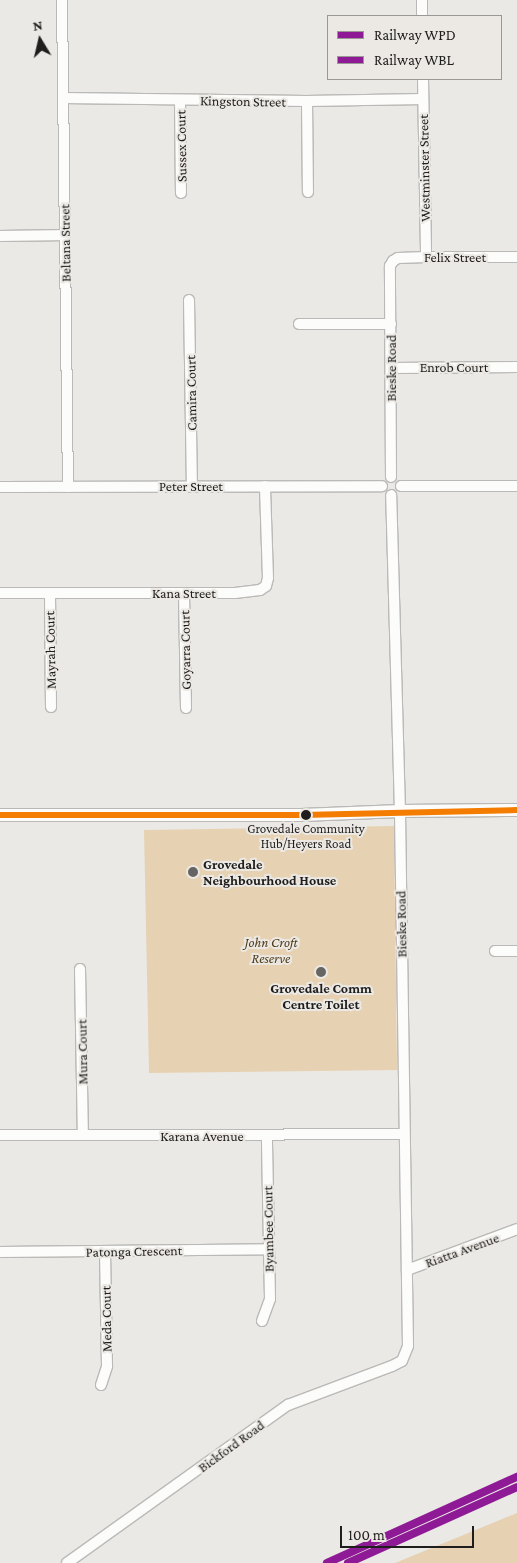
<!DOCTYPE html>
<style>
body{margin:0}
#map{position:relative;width:517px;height:1563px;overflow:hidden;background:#ebe9e6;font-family:"Crimson Pro",serif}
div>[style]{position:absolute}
.green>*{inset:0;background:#e6d2b2}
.roads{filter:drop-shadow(1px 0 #bab9b7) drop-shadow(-1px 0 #bab9b7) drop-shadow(0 1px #bab9b7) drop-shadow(0 -1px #bab9b7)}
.minor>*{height:10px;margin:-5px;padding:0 5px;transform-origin:5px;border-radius:5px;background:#fcfcfb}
.tertiary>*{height:12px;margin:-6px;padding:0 6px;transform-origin:6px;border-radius:6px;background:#fcfcfb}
.bus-1>*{height:6px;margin:-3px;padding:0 3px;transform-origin:3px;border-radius:3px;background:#f47d01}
.rail-1>*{height:8px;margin:-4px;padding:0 4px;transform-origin:4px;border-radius:4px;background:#8f1a95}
.rail-2>*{height:8px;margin:-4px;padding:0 4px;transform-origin:4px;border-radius:4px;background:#8f1a95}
.dots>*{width:14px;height:14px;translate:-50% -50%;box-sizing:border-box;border:2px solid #ece9e5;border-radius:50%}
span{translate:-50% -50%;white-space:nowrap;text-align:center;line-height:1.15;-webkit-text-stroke:4px #ece9e5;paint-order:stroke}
.bus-label{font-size:13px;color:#1f1e1c}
.street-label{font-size:14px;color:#1f1e1c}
.poi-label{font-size:14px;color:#1f1e1c;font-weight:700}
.left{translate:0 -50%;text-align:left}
.park-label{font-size:14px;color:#4e3a16;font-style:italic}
.legend{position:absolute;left:327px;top:15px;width:175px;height:65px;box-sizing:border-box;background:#ece9e5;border:1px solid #9a9895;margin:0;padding:6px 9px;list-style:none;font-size:15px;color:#1f1e1c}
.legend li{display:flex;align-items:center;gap:10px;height:25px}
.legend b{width:25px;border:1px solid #9a9895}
.north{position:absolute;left:15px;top:15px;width:50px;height:50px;-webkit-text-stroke:4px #ece9e5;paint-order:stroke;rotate:351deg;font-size:14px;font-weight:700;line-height:20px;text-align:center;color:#1f1e1c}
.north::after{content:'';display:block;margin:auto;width:18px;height:22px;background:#1f1e1c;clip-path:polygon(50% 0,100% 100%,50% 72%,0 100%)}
.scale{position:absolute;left:340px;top:1526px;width:134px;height:22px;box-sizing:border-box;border:2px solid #1f1e1c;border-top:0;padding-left:6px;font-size:15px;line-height:18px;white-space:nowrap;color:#1f1e1c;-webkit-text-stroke:4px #ece9e5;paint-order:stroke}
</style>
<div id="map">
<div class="green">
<i style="clip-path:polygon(394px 826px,397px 1070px,149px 1073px,144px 830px)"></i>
<i style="clip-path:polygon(517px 1513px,517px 1563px,395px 1563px)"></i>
</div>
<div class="roads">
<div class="minor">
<i style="left:62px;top:0;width:487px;rotate:89.3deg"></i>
<i style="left:422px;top:0;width:16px;rotate:90deg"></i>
<i style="left:423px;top:79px;width:178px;rotate:89deg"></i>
<i style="left:63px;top:98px;width:244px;rotate:0.7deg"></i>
<i style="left:307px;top:101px;width:116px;rotate:-1deg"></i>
<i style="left:180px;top:100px;width:93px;rotate:89.4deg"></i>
<i style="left:307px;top:101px;width:91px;rotate:89.4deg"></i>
<i style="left:0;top:236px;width:64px;rotate:-0.9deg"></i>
<i style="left:189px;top:300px;width:186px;rotate:89.1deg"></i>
<i style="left:299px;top:324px;width:92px"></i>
<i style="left:392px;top:368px;width:125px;rotate:-0.5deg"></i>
<i style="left:391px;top:477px;width:211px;rotate:-90.3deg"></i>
<i style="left:390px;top:266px;width:6px;rotate:-59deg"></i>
<i style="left:393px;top:261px;width:6px;rotate:-31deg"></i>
<i style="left:398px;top:258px;width:28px;rotate:-2deg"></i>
<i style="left:426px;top:257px;width:91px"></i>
<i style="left:401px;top:486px;width:116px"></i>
<i style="left:0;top:487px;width:382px;rotate:-0.1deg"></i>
<i style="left:0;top:593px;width:235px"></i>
<i style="left:235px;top:593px;width:25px;rotate:-7deg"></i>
<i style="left:260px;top:590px;width:7px;rotate:-34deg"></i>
<i style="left:266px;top:586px;width:8px;rotate:-76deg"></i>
<i style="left:268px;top:578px;width:92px;rotate:-91.9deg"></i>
<i style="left:50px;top:593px;width:114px;rotate:89.5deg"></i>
<i style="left:184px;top:593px;width:115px;rotate:89deg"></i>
<i style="left:495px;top:951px;width:22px"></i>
<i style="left:80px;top:969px;width:166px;rotate:89deg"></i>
<i style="left:0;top:1135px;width:404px;rotate:-0.1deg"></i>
<i style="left:0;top:1252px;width:268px;rotate:-0.6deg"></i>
<i style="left:407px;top:1270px;width:117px;rotate:-20.4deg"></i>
<i style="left:262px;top:1321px;width:23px;rotate:-70deg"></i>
<i style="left:270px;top:1299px;width:163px;rotate:-91.1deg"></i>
<i style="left:101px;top:1385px;width:20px;rotate:-72deg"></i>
<i style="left:107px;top:1366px;width:114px;rotate:-91deg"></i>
<i style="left:67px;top:1563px;width:272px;rotate:-35.6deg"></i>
<i style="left:288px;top:1405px;width:111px;rotate:-20.6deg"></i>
<i style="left:392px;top:1366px;width:11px;rotate:-27deg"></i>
<i style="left:402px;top:1361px;width:16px;rotate:-68deg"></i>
<i style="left:408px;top:1346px;width:535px;rotate:-90.86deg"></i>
<i style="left:400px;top:811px;width:316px;rotate:-91.6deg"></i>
</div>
<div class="tertiary">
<i style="left:0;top:815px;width:302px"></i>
<i style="left:302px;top:815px;width:98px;rotate:-2.3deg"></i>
<i style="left:400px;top:811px;width:117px;rotate:-0.5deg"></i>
</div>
</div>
<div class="bus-1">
<i style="left:0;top:815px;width:302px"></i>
<i style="left:302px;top:815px;width:215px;rotate:-1.3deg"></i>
</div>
<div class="rail-1">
<i style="left:327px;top:1563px;width:209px;rotate:-24.4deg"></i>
</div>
<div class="rail-2">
<i style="left:348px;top:1563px;width:185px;rotate:-24.2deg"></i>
</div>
<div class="dots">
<i style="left:306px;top:815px;background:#1f1e1c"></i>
<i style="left:193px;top:872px;background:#666563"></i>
<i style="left:321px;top:972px;background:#666563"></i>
</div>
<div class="bus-label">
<span style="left:306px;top:837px">Grovedale Community<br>Hub/Heyers Road</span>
</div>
<div class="street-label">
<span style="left:243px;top:101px;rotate:1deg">Kingston Street</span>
<span style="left:181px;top:146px;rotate:-91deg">Sussex Court</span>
<span style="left:424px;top:168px;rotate:-91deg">Westminster Street</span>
<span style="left:65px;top:243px;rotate:-91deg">Beltana Street</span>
<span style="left:455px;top:257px">Felix Street</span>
<span style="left:454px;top:367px">Enrob Court</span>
<span style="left:391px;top:368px;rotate:-90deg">Bieske Road</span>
<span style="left:191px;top:393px;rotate:-91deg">Camira Court</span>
<span style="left:191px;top:486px">Peter Street</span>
<span style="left:184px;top:593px">Kana Street</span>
<span style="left:50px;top:650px;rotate:-91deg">Mayrah Court</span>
<span style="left:185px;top:650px;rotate:-91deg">Goyarra Court</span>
<span style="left:401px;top:924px;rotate:-91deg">Bieske Road</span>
<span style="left:82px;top:1052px;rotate:-91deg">Mura Court</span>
<span style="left:202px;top:1136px">Karana Avenue</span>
<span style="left:268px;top:1229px;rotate:-91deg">Byambee Court</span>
<span style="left:462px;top:1250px;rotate:-20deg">Riatta Avenue</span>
<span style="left:134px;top:1251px;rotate:-1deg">Patonga Crescent</span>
<span style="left:106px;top:1319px;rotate:-91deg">Meda Court</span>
<span style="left:231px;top:1446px;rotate:-36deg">Bickford Road</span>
</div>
<div class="poi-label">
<span class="left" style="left:203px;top:872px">Grovedale<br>Neighbourhood House</span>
<span style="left:321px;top:996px">Grovedale Comm<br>Centre Toilet</span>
</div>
<div class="park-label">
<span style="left:271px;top:950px">John Croft<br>Reserve</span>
</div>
<ul class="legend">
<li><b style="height:6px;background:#8f1a95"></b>Railway WPD</li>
<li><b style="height:6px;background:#8f1a95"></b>Railway WBL</li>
</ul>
<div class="north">N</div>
<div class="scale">100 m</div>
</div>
